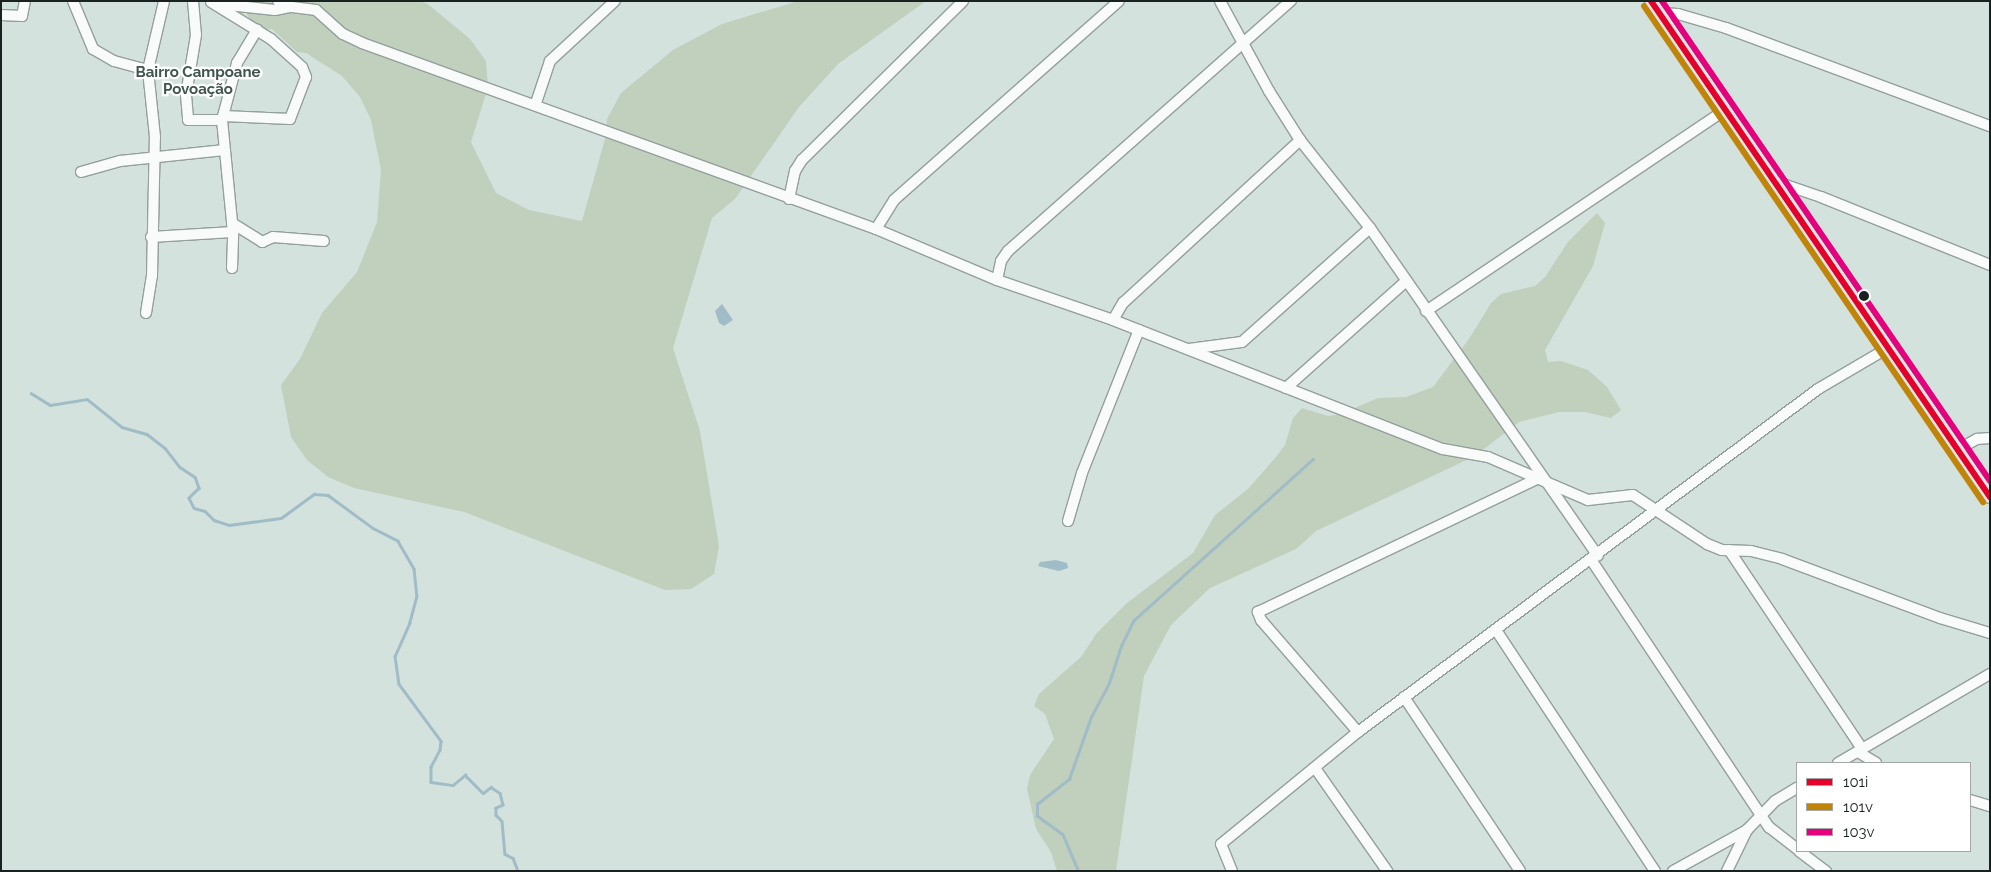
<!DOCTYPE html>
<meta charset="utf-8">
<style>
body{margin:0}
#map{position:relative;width:1991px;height:872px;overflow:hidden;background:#d4e2de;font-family:Raleway,sans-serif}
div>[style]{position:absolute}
.green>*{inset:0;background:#c1cfbd}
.water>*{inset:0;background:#a0bcc7}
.stream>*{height:2.5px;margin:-1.25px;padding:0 1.25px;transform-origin:1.25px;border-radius:1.25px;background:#a0bcc7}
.roads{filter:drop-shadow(1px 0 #949f9c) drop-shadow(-1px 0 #949f9c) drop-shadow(0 1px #949f9c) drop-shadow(0 -1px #949f9c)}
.minor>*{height:10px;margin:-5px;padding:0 5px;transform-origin:5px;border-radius:5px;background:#f9fbfa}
.major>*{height:12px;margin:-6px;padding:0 6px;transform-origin:6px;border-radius:6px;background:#dde6e6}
.bus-1>*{height:6px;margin:-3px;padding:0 3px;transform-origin:3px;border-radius:3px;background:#e4002b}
.bus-2>*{height:6px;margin:-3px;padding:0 3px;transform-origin:3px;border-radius:3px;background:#c08508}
.bus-3>*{height:6px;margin:-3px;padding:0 3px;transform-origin:3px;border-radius:3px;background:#e5007d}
.dots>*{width:14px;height:14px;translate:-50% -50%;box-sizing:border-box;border:2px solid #fff;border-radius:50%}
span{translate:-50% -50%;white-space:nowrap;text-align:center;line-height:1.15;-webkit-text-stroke:4.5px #fff;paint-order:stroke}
.neighbourhood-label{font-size:15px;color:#3e544f;font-weight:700}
.frame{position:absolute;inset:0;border:2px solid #192220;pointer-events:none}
.legend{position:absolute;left:1796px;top:762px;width:175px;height:90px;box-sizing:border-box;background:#fff;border:1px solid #a3a7a6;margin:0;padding:6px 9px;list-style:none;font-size:15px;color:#192220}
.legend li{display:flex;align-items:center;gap:10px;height:25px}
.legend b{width:25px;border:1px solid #a3a7a6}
</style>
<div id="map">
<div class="green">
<i style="clip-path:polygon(229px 1px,421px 1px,429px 5px,470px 39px,486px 61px,488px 87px,471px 142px,496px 193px,529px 210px,582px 221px,605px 139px,607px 119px,621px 93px,673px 50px,722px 24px,798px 1px,926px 1px,838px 64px,799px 107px,735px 199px,712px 218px,673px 348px,700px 431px,719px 546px,714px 574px,691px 589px,665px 590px,464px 512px,354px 488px,328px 477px,307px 460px,291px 437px,281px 385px,300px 359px,322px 313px,357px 272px,377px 222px,381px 170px,371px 120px,360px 97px,342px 76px,306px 53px,297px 52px,272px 29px,257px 30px,246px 13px)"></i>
<i style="clip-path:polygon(1597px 213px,1605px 223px,1593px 266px,1545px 350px,1548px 362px,1561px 361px,1588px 370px,1607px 387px,1621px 410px,1611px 418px,1585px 412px,1559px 412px,1519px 422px,1475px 456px,1316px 531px,1296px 549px,1210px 588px,1171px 625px,1144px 676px,1116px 871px,1057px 871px,1051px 852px,1036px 829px,1027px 789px,1030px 775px,1054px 739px,1045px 714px,1034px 706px,1039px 694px,1081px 657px,1096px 634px,1127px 603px,1193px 553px,1215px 515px,1248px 489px,1276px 457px,1285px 445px,1293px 418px,1302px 408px,1328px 416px,1341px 414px,1378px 398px,1406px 397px,1433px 387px,1469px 339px,1491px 303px,1501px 294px,1535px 286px,1545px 277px,1568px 242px)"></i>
</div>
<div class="water">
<i style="clip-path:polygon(722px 304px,733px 320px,724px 326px,719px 323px,715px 311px)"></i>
<i style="clip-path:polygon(1056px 560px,1067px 563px,1068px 568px,1059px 571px,1038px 566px,1040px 562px)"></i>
</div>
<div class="stream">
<i style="left:31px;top:393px;width:22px;rotate:32deg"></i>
<i style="left:50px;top:405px;width:37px;rotate:-9deg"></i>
<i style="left:87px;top:399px;width:45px;rotate:38.7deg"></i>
<i style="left:122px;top:427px;width:26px;rotate:16deg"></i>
<i style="left:147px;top:434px;width:23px;rotate:38deg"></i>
<i style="left:165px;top:448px;width:24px;rotate:52deg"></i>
<i style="left:180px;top:467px;width:18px;rotate:34deg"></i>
<i style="left:195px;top:477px;width:12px;rotate:70deg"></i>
<i style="left:199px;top:488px;width:14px;rotate:135deg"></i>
<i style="left:189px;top:498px;width:11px;rotate:63deg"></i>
<i style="left:194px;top:508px;width:11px;rotate:15deg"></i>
<i style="left:205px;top:511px;width:13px;rotate:45deg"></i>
<i style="left:214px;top:520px;width:16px;rotate:18deg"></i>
<i style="left:229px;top:525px;width:52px;rotate:-7.7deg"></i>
<i style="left:281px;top:518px;width:41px;rotate:-36deg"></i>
<i style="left:314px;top:494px;width:14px;rotate:4deg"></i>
<i style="left:328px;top:495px;width:56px;rotate:36.3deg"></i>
<i style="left:373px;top:528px;width:28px;rotate:27deg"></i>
<i style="left:398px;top:541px;width:32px;rotate:60deg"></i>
<i style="left:414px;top:569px;width:27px;rotate:84deg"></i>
<i style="left:417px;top:596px;width:28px;rotate:105deg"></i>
<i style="left:410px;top:623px;width:36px;rotate:114deg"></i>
<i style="left:395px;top:656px;width:28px;rotate:82deg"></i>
<i style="left:399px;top:684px;width:71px;rotate:53.6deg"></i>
<i style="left:441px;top:741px;width:9px;rotate:96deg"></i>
<i style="left:440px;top:750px;width:19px;rotate:118deg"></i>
<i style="left:431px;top:767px;width:15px;rotate:90deg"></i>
<i style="left:431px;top:782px;width:22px;rotate:8deg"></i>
<i style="left:453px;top:785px;width:16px;rotate:-40deg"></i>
<i style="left:465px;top:775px;width:25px;rotate:45deg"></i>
<i style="left:483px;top:793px;width:10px;rotate:-37deg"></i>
<i style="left:491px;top:787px;width:11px;rotate:34deg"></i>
<i style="left:500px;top:793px;width:12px;rotate:76deg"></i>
<i style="left:503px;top:805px;width:8px;rotate:157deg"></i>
<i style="left:496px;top:808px;width:7px;rotate:90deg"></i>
<i style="left:496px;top:815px;width:8px;rotate:45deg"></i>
<i style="left:502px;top:821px;width:33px;rotate:85deg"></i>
<i style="left:505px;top:854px;width:9px;rotate:27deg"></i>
<i style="left:513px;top:858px;width:14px;rotate:69deg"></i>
<i style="left:1078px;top:871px;width:39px;rotate:-113deg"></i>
<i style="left:1063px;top:835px;width:32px;rotate:-144deg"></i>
<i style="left:1037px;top:816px;width:12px;rotate:-90deg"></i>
<i style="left:1037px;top:804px;width:41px;rotate:-38deg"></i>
<i style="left:1069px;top:779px;width:66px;rotate:-70.5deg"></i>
<i style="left:1091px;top:717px;width:38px;rotate:-62deg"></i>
<i style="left:1109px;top:683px;width:39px;rotate:-72deg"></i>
<i style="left:1121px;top:646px;width:28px;rotate:-64deg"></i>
<i style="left:1133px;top:621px;width:242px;rotate:-42deg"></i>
</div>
<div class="roads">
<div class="minor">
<i style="left:73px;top:1px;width:52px;rotate:67.4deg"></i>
<i style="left:93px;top:49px;width:24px;rotate:30deg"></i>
<i style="left:114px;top:61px;width:35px;rotate:15deg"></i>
<i style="left:193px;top:1px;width:34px;rotate:85deg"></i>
<i style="left:196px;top:35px;width:61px;rotate:99.5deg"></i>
<i style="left:186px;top:95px;width:25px;rotate:85deg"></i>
<i style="left:188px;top:120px;width:34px"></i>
<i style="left:278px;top:1px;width:15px;rotate:23deg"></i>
<i style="left:292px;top:7px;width:24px;rotate:7deg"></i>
<i style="left:316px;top:10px;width:36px;rotate:42deg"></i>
<i style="left:343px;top:34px;width:21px;rotate:25deg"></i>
<i style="left:362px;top:43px;width:547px;rotate:19.89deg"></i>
<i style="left:876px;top:229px;width:131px;rotate:22.9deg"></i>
<i style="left:997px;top:280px;width:123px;rotate:19deg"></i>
<i style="left:1113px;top:320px;width:354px;rotate:21.4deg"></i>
<i style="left:1443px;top:449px;width:46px;rotate:10.1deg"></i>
<i style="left:1488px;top:457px;width:109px;rotate:23.3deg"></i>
<i style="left:1588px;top:500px;width:45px;rotate:-6.3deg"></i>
<i style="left:1633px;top:495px;width:89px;rotate:33.5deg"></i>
<i style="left:1707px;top:544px;width:16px;rotate:22deg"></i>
<i style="left:1722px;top:550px;width:29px;rotate:2deg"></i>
<i style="left:1751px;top:551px;width:32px;rotate:14deg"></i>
<i style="left:1782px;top:559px;width:169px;rotate:20.5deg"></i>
<i style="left:1940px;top:618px;width:52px;rotate:16.7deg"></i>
<i style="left:1220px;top:1px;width:102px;rotate:61.4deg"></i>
<i style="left:1269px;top:91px;width:58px;rotate:57.7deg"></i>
<i style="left:1300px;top:140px;width:112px;rotate:51.5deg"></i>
<i style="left:1370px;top:228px;width:399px;rotate:55.2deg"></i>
<i style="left:211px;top:2px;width:70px;rotate:31.7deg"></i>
<i style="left:271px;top:39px;width:42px;rotate:42.1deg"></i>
<i style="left:302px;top:67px;width:11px;rotate:68deg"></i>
<i style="left:306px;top:77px;width:45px;rotate:110.9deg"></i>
<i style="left:290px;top:119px;width:67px;rotate:-177.4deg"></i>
<i style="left:219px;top:4px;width:56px;rotate:6.1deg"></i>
<i style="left:275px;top:10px;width:16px;rotate:-11deg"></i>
<i style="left:1659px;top:13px;width:19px;rotate:3deg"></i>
<i style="left:1678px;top:14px;width:50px;rotate:16.3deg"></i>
<i style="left:1726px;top:28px;width:282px;rotate:20.4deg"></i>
<i style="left:1px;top:15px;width:21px;rotate:3deg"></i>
<i style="left:22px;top:16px;width:15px;rotate:-79deg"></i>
<i style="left:536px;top:103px;width:44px;rotate:-71.6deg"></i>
<i style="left:550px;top:61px;width:88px;rotate:-42.7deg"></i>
<i style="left:81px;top:172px;width:41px;rotate:-15.8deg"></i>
<i style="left:120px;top:161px;width:105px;rotate:-6deg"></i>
<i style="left:1774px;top:181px;width:50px;rotate:18.8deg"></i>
<i style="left:1821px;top:197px;width:182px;rotate:21.9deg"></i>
<i style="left:789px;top:199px;width:29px;rotate:-78deg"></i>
<i style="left:795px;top:171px;width:13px;rotate:-58deg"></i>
<i style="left:802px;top:160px;width:226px;rotate:-44.6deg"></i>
<i style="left:232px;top:223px;width:36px;rotate:32deg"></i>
<i style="left:262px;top:242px;width:12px;rotate:-24deg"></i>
<i style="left:273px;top:237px;width:51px;rotate:4.5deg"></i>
<i style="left:876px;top:229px;width:34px;rotate:-58deg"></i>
<i style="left:894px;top:200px;width:300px;rotate:-41.5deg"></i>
<i style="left:151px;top:237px;width:82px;rotate:-3.5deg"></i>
<i style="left:232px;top:268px;width:36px;rotate:-88deg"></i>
<i style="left:233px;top:232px;width:113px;rotate:-95.6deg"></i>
<i style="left:222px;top:120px;width:59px;rotate:-75.3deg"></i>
<i style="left:237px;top:63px;width:39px;rotate:-59deg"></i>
<i style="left:997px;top:280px;width:19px;rotate:-78deg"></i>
<i style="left:1001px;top:261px;width:12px;rotate:-55deg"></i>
<i style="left:1008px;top:251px;width:378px;rotate:-41.5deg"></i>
<i style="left:1426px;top:311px;width:360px;rotate:-33.9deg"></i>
<i style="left:146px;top:313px;width:37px;rotate:-81deg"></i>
<i style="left:152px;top:276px;width:139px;rotate:-88.8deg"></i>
<i style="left:155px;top:137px;width:67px;rotate:-96deg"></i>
<i style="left:148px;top:70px;width:71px;rotate:-76.9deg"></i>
<i style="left:1113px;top:320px;width:20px;rotate:-60deg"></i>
<i style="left:1123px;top:303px;width:241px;rotate:-42.6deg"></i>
<i style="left:1189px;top:349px;width:53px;rotate:-7.5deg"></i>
<i style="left:1242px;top:342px;width:171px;rotate:-41.7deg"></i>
<i style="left:1286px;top:388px;width:161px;rotate:-41.7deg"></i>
<i style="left:1957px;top:450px;width:23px;rotate:-29deg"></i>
<i style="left:1977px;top:439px;width:13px;rotate:-4deg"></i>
<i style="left:1068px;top:521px;width:50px;rotate:-73.7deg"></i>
<i style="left:1082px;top:473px;width:154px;rotate:-68.3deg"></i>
<i style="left:1729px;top:550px;width:239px;rotate:56.2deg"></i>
<i style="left:1592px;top:561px;width:320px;rotate:56.4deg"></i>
<i style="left:1769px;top:827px;width:36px;rotate:38deg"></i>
<i style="left:1496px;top:630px;width:289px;rotate:56.6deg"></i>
<i style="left:1404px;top:697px;width:209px;rotate:56.3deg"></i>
<i style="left:1358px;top:732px;width:148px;rotate:-130.9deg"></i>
<i style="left:1261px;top:620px;width:9px;rotate:-111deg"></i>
<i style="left:1258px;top:612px;width:309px;rotate:-25.5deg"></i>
<i style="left:1858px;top:752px;width:21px;rotate:31deg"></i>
<i style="left:1838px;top:763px;width:176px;rotate:-30.4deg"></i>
<i style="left:1315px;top:768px;width:126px;rotate:55deg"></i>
<i style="left:1970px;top:800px;width:21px;rotate:17deg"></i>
<i style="left:1799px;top:851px;width:34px;rotate:37deg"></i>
<i style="left:1232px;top:871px;width:29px;rotate:-112deg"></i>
<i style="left:1221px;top:844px;width:177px;rotate:-39.3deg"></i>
<i style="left:1358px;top:732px;width:574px;rotate:-36.71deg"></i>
<i style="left:1818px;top:389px;width:81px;rotate:-30.4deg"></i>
<i style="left:1673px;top:871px;width:85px;rotate:-29deg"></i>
<i style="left:1747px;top:830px;width:40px;rotate:-46deg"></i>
<i style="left:1775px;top:801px;width:26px;rotate:-31deg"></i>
<i style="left:1727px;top:871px;width:46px;rotate:-64deg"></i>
</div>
<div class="major">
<i style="left:1651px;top:1px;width:601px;rotate:55.65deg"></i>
</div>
</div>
<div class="bus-1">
<i style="left:1651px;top:1px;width:601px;rotate:55.65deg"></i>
</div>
<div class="bus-2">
<i style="left:1644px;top:6px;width:601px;rotate:55.65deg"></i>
</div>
<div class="bus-3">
<i style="left:1662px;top:1px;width:581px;rotate:55.65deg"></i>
</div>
<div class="dots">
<i style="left:1864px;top:296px;background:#192220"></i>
</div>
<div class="neighbourhood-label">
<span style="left:198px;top:81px">Bairro Campoane<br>Povoação</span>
</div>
<div class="frame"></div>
<ul class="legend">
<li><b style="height:6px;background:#e4002b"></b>101i</li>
<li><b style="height:6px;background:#c08508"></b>101v</li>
<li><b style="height:6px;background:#e5007d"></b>103v</li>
</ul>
</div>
